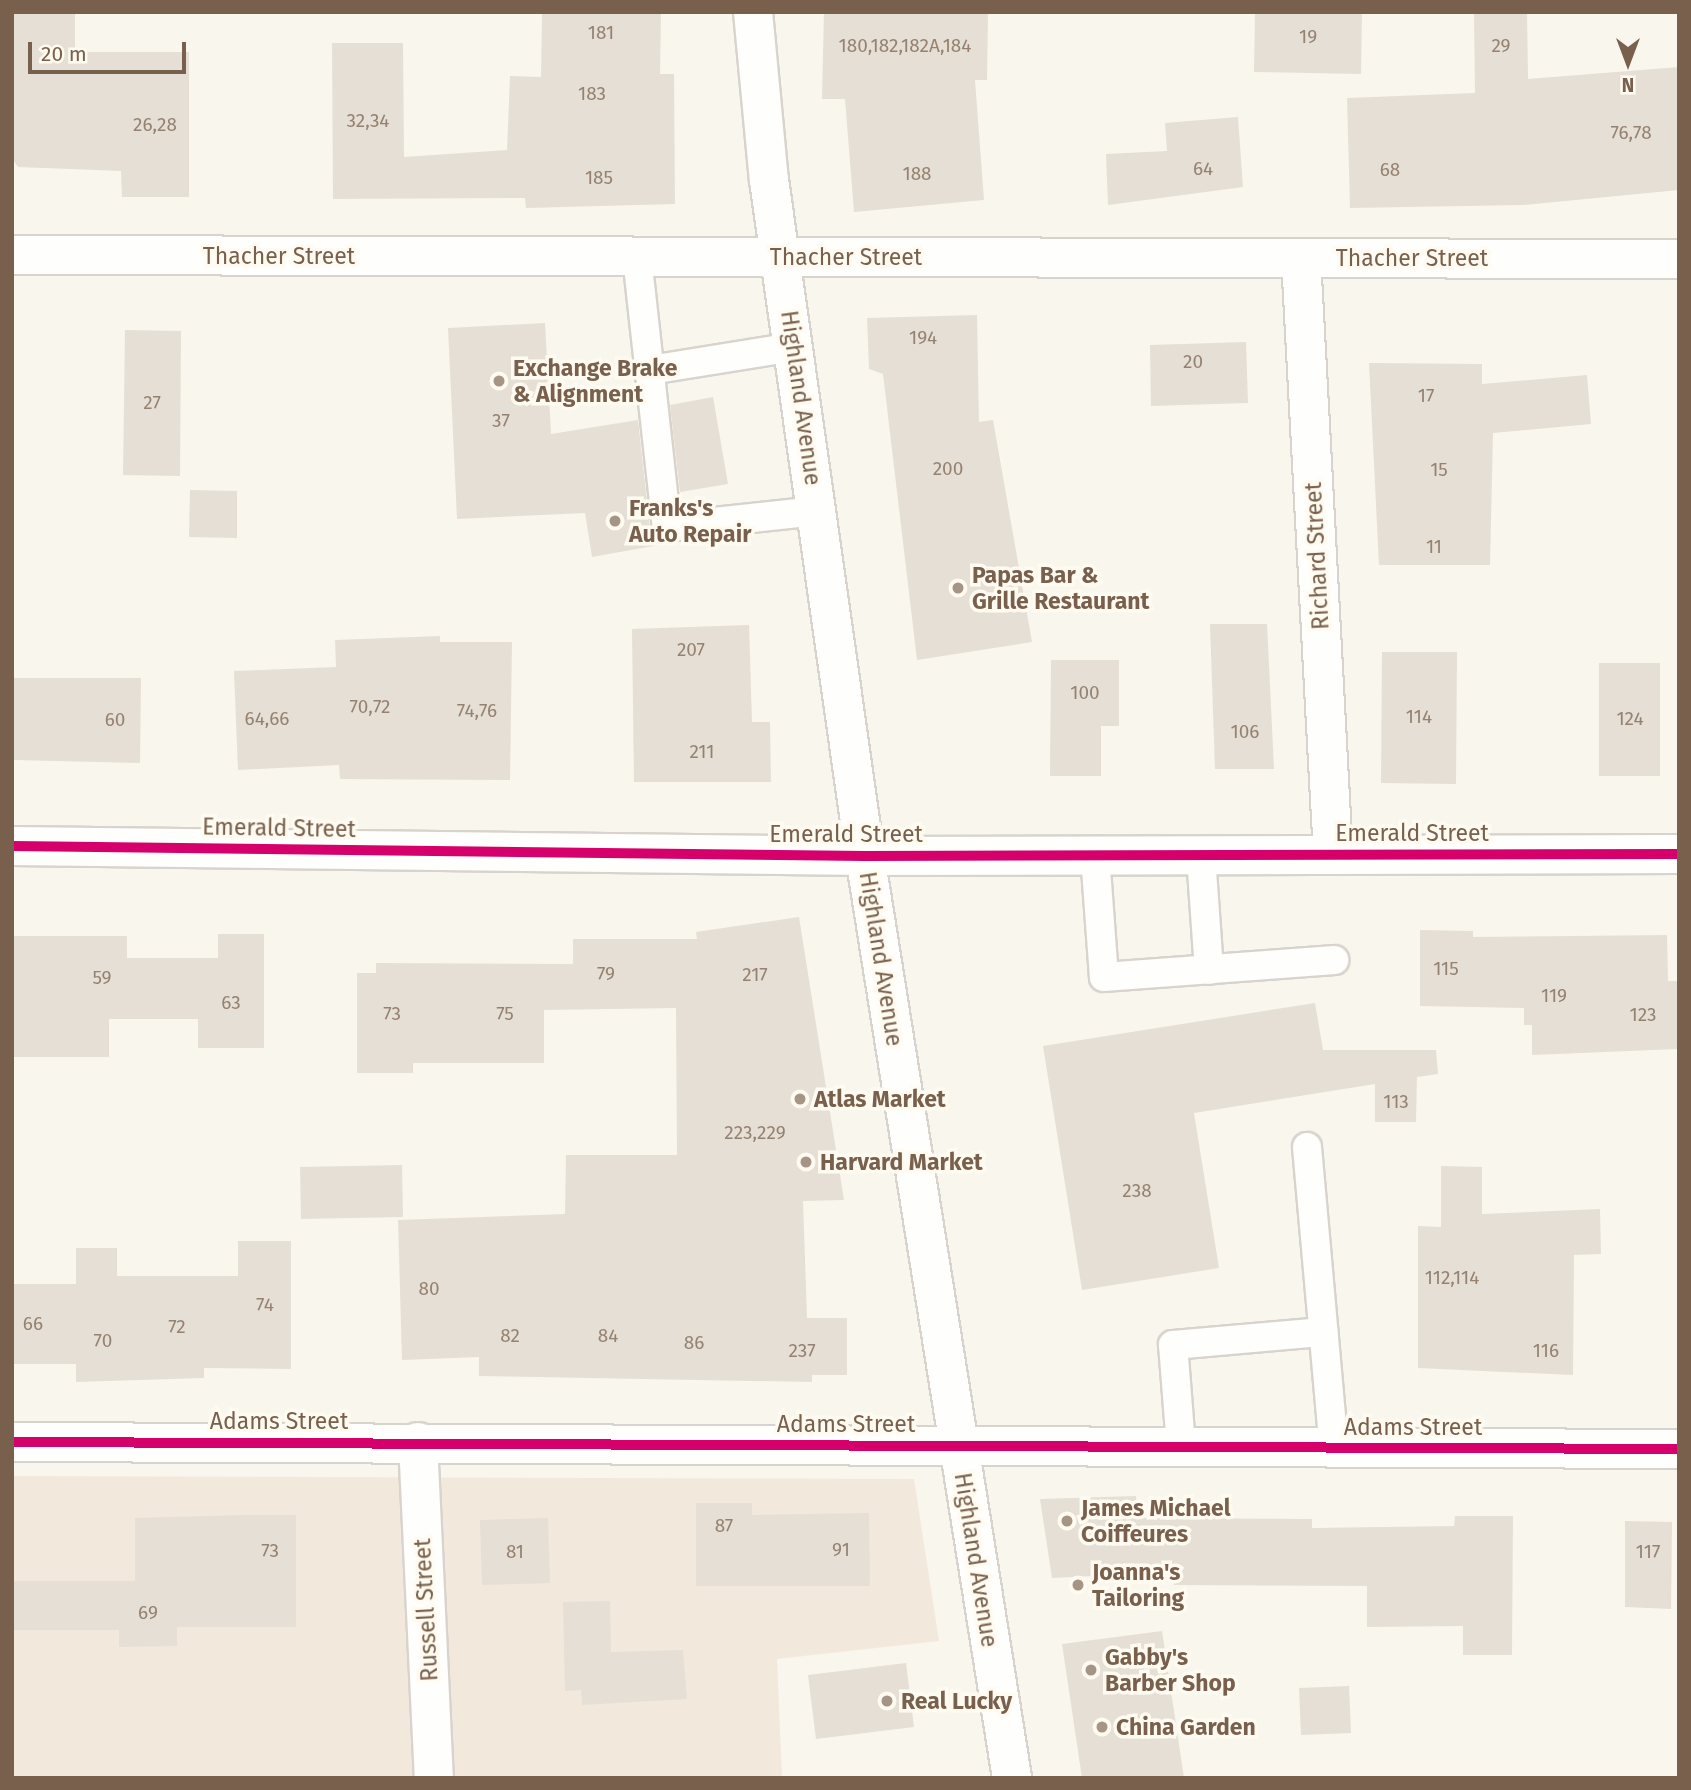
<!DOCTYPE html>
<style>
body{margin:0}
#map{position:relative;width:1691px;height:1790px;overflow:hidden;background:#f9f6ee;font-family:"Fira Sans",sans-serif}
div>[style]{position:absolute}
.residential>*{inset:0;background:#f2e9dc}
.building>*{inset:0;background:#e6dfd5}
.roads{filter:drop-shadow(2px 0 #d8d3cc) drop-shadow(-2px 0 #d8d3cc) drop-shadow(0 2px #d8d3cc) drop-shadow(0 -2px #d8d3cc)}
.service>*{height:28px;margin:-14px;padding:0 14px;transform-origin:14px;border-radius:14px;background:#fefefc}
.minor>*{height:38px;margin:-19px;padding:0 19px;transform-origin:19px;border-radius:19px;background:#fefefc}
.tertiary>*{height:38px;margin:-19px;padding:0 19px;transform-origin:19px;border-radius:19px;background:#fefefc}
.secondary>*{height:38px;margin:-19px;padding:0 19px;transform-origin:19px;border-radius:19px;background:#fefefc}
.cycleway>*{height:10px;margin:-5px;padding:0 5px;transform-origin:5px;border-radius:5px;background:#d6006c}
.dots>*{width:19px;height:19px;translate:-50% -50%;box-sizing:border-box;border:4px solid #fffbf1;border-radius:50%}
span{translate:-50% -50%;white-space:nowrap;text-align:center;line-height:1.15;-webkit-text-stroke:7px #fffbf1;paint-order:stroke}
.number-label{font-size:19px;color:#968270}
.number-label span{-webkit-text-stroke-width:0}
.street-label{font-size:23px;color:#79604c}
.poi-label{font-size:23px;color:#79604c;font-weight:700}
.left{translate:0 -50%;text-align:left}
.frame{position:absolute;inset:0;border:14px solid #79604c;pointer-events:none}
.north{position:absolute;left:1593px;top:28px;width:70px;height:70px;-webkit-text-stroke:5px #fffbf1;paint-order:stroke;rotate:180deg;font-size:19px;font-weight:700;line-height:28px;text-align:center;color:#79604c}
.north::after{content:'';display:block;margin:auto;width:24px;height:32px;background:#79604c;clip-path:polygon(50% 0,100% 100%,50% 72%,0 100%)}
.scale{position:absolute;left:28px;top:42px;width:158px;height:32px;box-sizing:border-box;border:4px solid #79604c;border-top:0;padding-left:9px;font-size:21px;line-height:24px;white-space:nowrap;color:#79604c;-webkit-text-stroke:5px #fffbf1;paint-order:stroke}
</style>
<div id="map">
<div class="residential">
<i style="clip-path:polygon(12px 1476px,914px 1479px,939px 1641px,777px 1659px,782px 1778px,12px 1778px)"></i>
</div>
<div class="building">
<i style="clip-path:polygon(12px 12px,75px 12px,75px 52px,189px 52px,189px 197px,122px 197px,121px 171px,18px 167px,12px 158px)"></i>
<i style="clip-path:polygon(661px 12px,660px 74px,674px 74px,675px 204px,526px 208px,525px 198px,333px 199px,332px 43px,403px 43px,404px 157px,507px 150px,510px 76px,541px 77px,542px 14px)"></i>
<i style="clip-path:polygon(824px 12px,988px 12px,987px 80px,975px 80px,984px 200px,854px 212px,845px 99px,822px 99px)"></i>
<i style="clip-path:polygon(1255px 12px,1362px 12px,1361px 74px,1254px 72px)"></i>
<i style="clip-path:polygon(1474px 12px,1527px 12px,1528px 79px,1679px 67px,1679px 190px,1523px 205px,1350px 208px,1347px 98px,1475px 93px)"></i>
<i style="clip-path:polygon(1238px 117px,1243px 187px,1108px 205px,1106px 154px,1167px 151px,1165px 123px)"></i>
<i style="clip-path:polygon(977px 315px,979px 422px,993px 420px,1032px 642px,917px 660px,883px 374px,869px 369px,867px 318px)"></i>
<i style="clip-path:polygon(545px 323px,551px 434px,638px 420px,650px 529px,659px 545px,592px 557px,585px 513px,457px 519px,448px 328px)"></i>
<i style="clip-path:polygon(125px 330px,181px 331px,180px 476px,123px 475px)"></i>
<i style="clip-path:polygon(1246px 342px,1248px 403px,1151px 406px,1150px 345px)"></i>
<i style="clip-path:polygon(1369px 363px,1482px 364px,1482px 384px,1587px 375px,1591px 424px,1493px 433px,1490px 565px,1379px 565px)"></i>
<i style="clip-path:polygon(713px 397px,728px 484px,680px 492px,670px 405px)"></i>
<i style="clip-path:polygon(190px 490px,237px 491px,237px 538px,189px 537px)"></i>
<i style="clip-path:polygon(1210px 624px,1267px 624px,1274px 769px,1215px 769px)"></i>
<i style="clip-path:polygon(749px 625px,752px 722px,770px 722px,771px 782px,634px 782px,632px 629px)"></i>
<i style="clip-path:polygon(440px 636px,440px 642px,512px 642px,510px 780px,340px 779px,339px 765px,238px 770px,234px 671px,336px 667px,335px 640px)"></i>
<i style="clip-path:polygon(1382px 652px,1457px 652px,1456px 784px,1381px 783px)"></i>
<i style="clip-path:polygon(1051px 660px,1119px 660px,1119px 726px,1101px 726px,1101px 776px,1050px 776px)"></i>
<i style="clip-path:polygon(1599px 663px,1660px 663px,1660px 776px,1599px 776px)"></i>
<i style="clip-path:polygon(12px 678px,141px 678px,140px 763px,12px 760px)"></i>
<i style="clip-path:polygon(799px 917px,844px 1200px,803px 1201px,807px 1318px,847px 1318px,847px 1375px,812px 1375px,812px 1382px,479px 1376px,479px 1357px,402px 1360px,398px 1220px,565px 1214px,566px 1155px,677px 1155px,676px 1008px,544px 1010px,544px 1063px,413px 1063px,413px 1073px,357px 1073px,357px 973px,376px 973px,376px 963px,573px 964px,573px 939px,697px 939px,696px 932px)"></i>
<i style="clip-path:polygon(1420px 930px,1473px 931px,1473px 937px,1667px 935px,1668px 981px,1677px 981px,1677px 1049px,1532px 1055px,1532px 1025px,1524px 1025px,1524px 1008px,1420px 1006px)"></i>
<i style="clip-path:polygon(218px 934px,264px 934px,264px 1048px,198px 1048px,198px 1019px,109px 1019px,109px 1057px,12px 1057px,12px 936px,127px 936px,127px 958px,218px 958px)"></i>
<i style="clip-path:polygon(1315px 1003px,1323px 1050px,1436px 1050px,1438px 1074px,1417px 1077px,1416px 1122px,1375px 1122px,1375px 1084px,1194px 1113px,1219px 1268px,1082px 1290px,1043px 1046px)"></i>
<i style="clip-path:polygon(402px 1165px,403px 1217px,301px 1219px,300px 1167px)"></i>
<i style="clip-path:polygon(1441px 1166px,1482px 1167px,1482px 1214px,1600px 1209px,1601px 1254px,1574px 1255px,1573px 1375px,1418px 1368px,1418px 1226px,1441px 1227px)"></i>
<i style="clip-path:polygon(238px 1241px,291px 1241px,291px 1369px,204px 1368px,204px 1378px,76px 1382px,76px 1364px,12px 1364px,12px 1284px,76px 1284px,76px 1248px,117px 1248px,117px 1276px,238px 1276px)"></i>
<i style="clip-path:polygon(1136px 1496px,1138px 1518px,1312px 1519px,1312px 1528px,1454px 1526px,1455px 1516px,1513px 1516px,1512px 1655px,1463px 1655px,1463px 1626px,1367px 1627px,1367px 1586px,1174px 1585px,1173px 1572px,1052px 1578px,1040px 1499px)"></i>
<i style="clip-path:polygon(696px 1503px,752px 1503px,752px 1515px,869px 1513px,870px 1586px,696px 1586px)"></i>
<i style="clip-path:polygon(244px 1515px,296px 1515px,296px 1627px,177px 1627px,177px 1646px,119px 1647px,119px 1630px,12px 1630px,12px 1581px,135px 1581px,135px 1518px)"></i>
<i style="clip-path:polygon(548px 1518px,550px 1583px,482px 1585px,480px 1520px)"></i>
<i style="clip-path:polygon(1625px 1521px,1672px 1522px,1671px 1609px,1625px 1607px)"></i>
<i style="clip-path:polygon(610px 1601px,611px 1652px,683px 1650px,687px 1699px,582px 1705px,581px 1690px,565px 1691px,563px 1602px)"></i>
<i style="clip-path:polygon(1162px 1631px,1184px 1778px,1082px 1778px,1062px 1644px)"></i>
<i style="clip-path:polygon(906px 1663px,914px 1727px,816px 1739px,808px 1675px)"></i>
<i style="clip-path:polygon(1349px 1686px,1351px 1733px,1301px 1735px,1299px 1688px)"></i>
</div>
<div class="roads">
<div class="service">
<i style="left:637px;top:257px;width:272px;rotate:83.7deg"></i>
<i style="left:667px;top:527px;width:151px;rotate:-6.1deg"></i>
<i style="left:650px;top:370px;width:146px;rotate:-9.1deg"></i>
<i style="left:1095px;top:855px;width:122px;rotate:85.8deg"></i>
<i style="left:1104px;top:977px;width:231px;rotate:-4.2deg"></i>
<i style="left:1201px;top:856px;width:114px;rotate:86deg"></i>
<i style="left:1307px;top:1147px;width:301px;rotate:84.9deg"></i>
<i style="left:1181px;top:1446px;width:101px;rotate:-94.5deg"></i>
<i style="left:1173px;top:1345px;width:151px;rotate:-5deg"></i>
</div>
<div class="minor">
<i style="left:12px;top:255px;width:1667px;rotate:0.14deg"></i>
<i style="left:1301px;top:258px;width:598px;rotate:86.93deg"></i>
<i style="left:12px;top:846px;width:853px;rotate:0.67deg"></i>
<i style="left:12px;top:1442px;width:1667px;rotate:0.24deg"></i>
<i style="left:418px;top:1442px;width:336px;rotate:87.3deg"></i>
</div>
<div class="tertiary">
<i style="left:865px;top:856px;width:814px;rotate:-0.14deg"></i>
</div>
<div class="secondary">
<i style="left:753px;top:12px;width:169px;rotate:84.6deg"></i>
<i style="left:769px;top:180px;width:683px;rotate:81.92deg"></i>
<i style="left:865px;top:856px;width:934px;rotate:80.94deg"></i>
</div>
</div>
<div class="cycleway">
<i style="left:12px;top:846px;width:853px;rotate:0.67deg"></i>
<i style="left:865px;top:856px;width:814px;rotate:-0.14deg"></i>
<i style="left:12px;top:1442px;width:1667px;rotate:0.24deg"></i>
</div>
<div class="dots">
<i style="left:499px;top:381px;background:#a69485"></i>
<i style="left:615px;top:521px;background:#a69485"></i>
<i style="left:958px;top:588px;background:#a69485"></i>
<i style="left:800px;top:1099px;background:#a69485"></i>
<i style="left:806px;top:1162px;background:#a69485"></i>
<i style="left:1067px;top:1521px;background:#a69485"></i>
<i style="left:1078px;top:1585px;background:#a69485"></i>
<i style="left:1091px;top:1670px;background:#a69485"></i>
<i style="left:887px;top:1701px;background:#a69485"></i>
<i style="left:1102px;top:1727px;background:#a69485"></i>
</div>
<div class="number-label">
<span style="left:601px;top:33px">181</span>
<span style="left:1308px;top:37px">19</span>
<span style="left:905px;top:46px">180,182,182A,184</span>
<span style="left:1501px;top:46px">29</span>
<span style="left:592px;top:94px">183</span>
<span style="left:368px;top:121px">32,34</span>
<span style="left:155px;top:125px">26,28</span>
<span style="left:1631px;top:133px">76,78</span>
<span style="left:1203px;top:169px">64</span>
<span style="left:1390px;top:170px">68</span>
<span style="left:917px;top:174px">188</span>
<span style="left:599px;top:178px">185</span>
<span style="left:923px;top:338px">194</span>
<span style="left:1193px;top:362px">20</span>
<span style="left:1426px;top:396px">17</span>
<span style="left:152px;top:403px">27</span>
<span style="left:501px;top:421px">37</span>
<span style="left:948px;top:469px">200</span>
<span style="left:1439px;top:470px">15</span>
<span style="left:1434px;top:547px">11</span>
<span style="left:691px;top:650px">207</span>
<span style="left:1085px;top:693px">100</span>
<span style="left:370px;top:707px">70,72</span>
<span style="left:477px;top:711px">74,76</span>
<span style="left:1419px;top:717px">114</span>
<span style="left:267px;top:719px">64,66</span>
<span style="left:1630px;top:719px">124</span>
<span style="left:115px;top:720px">60</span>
<span style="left:1245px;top:732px">106</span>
<span style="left:702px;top:752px">211</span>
<span style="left:1446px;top:969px">115</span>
<span style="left:606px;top:974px">79</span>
<span style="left:755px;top:975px">217</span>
<span style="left:102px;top:978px">59</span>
<span style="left:1554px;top:996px">119</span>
<span style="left:231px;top:1003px">63</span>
<span style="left:392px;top:1014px">73</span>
<span style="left:505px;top:1014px">75</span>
<span style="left:1643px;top:1015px">123</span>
<span style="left:1396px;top:1102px">113</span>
<span style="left:755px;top:1133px">223,229</span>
<span style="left:1137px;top:1191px">238</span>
<span style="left:1452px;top:1278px">112,114</span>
<span style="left:429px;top:1289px">80</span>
<span style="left:265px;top:1305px">74</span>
<span style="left:33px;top:1324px">66</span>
<span style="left:177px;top:1327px">72</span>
<span style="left:510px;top:1336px">82</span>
<span style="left:608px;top:1336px">84</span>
<span style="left:103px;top:1341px">70</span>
<span style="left:694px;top:1343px">86</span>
<span style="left:802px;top:1351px">237</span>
<span style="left:1546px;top:1351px">116</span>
<span style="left:724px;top:1526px">87</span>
<span style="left:841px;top:1550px">91</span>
<span style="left:270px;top:1551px">73</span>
<span style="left:515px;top:1552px">81</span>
<span style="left:1648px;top:1552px">117</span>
<span style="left:148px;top:1613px">69</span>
</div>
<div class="street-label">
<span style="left:279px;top:256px">Thacher Street</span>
<span style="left:846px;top:257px">Thacher Street</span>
<span style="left:1412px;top:258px">Thacher Street</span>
<span style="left:801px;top:398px;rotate:82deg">Highland Avenue</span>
<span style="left:1317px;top:556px;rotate:-93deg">Richard Street</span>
<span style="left:279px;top:828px;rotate:1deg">Emerald Street</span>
<span style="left:1412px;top:833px">Emerald Street</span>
<span style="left:846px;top:834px">Emerald Street</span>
<span style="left:881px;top:959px;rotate:81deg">Highland Avenue</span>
<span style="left:279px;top:1421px">Adams Street</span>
<span style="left:846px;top:1424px">Adams Street</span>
<span style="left:1413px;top:1427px">Adams Street</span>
<span style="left:976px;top:1560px;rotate:81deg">Highland Avenue</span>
<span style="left:426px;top:1610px;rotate:-93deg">Russell Street</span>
</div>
<div class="poi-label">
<span class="left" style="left:513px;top:381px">Exchange Brake<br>&amp; Alignment</span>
<span class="left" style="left:629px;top:521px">Franks's<br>Auto Repair</span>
<span class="left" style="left:972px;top:588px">Papas Bar &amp;<br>Grille Restaurant</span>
<span class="left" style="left:814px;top:1099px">Atlas Market</span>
<span class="left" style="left:820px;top:1162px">Harvard Market</span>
<span class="left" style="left:1081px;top:1521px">James Michael<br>Coiffeures</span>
<span class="left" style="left:1092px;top:1585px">Joanna's<br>Tailoring</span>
<span class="left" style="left:1105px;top:1670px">Gabby's<br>Barber Shop</span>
<span class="left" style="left:901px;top:1701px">Real Lucky</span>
<span class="left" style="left:1116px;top:1727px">China Garden</span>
</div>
<div class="frame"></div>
<div class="north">N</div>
<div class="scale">20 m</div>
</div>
